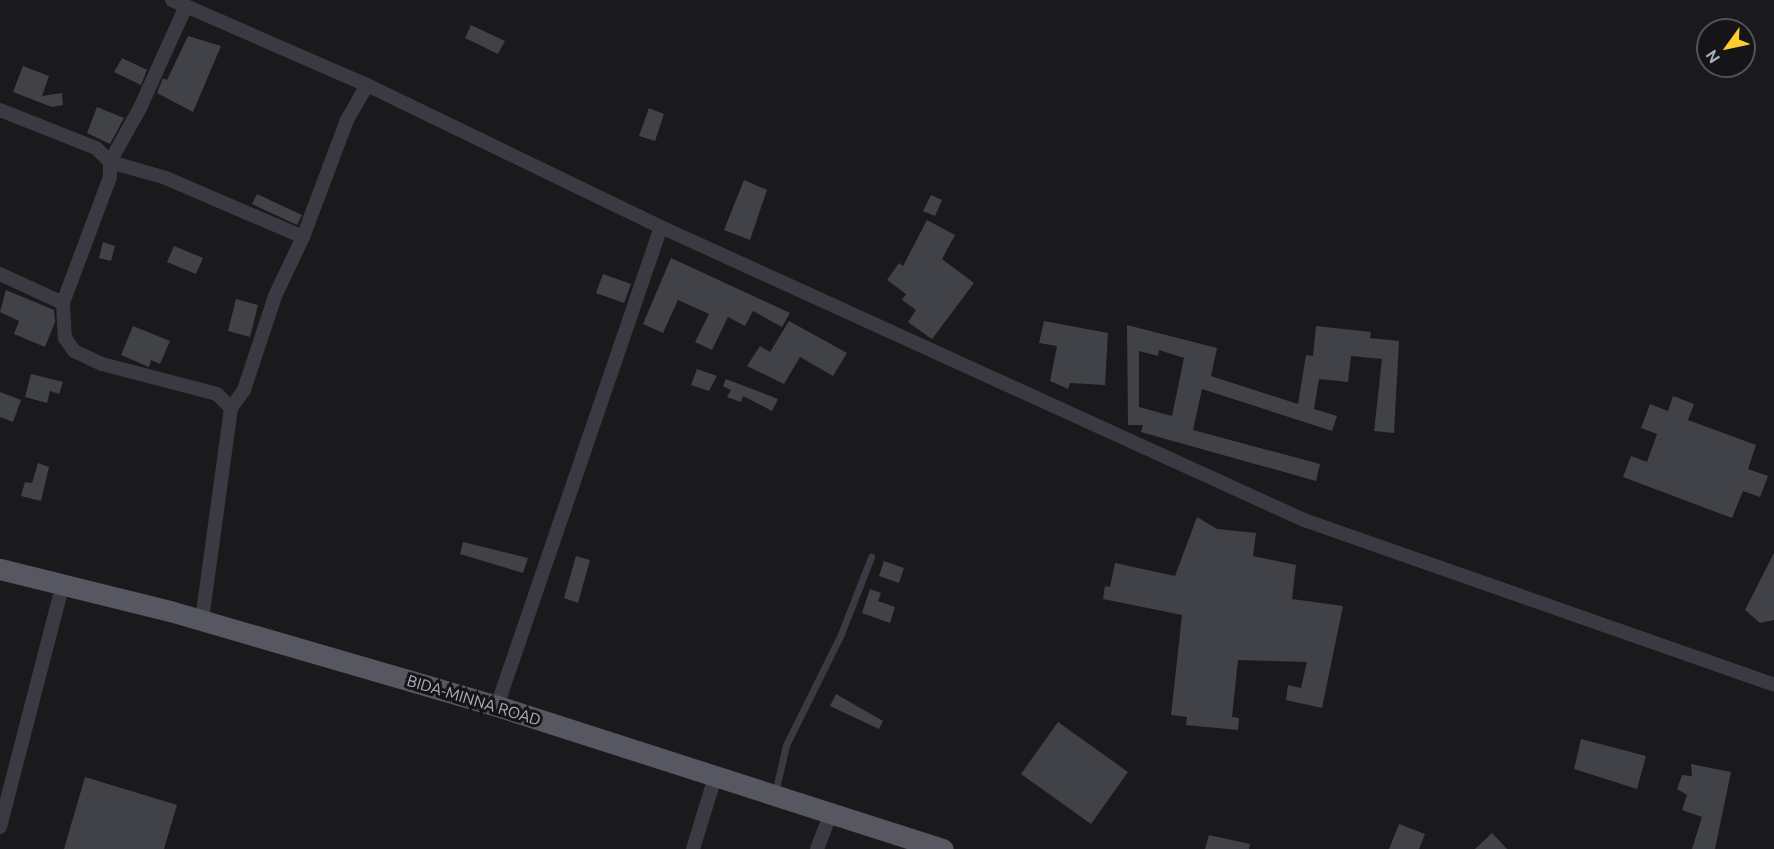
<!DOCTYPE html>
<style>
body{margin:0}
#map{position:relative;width:1774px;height:849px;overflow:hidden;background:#1a1a1c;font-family:Ubuntu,sans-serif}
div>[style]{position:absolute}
.building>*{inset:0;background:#414247}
.lane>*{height:7px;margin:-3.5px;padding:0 3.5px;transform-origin:3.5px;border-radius:3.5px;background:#3a3b42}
.street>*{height:14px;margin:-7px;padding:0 7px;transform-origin:7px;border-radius:7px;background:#3a3b42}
.primary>*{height:21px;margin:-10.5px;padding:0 10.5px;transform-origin:10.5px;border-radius:10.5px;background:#565761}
span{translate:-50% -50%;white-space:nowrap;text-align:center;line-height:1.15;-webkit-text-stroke:6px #151517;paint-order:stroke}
.street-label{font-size:16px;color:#abafbd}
.north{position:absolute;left:1696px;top:18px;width:60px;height:60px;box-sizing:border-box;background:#151517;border:2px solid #515359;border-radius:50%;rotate:237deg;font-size:16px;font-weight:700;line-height:24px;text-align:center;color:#abafbd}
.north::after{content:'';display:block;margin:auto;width:21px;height:27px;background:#ffcc2f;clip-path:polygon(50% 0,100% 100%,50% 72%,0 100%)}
</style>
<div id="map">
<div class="building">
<i style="clip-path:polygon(471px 25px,505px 41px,498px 54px,465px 38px)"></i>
<i style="clip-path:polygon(188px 36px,221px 46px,193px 112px,157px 93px,163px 78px,167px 80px)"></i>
<i style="clip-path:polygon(122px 58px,147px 70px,141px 85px,114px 72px)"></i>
<i style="clip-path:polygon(23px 66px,49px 76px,42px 96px,62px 93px,63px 105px,52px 107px,13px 92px)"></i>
<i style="clip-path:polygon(97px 107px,124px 118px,110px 144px,87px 133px)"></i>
<i style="clip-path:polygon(649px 108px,664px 114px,655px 141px,639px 136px)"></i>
<i style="clip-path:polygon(744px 180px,767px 190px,750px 240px,724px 230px)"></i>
<i style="clip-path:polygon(257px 194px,302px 215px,297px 225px,252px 204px)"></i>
<i style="clip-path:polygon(931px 195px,942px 200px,935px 216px,923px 211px)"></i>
<i style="clip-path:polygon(927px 220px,955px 235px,942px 259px,974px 283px,932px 339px,908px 322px,916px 310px,902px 300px,906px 294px,887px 280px,899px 263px,903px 266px)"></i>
<i style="clip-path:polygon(103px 242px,115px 246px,111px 261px,99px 258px)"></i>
<i style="clip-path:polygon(174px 246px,203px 258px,196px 274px,167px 262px)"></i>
<i style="clip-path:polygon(671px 258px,790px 313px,782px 327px,753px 311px,745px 326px,728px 317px,712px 350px,695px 342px,709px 314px,678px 300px,663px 333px,643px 324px)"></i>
<i style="clip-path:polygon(603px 274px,631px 284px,624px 303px,596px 293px)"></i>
<i style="clip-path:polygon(6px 290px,54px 310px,55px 322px,45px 347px,14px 334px,19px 321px,0 312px)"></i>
<i style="clip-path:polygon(236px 299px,258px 305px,250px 337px,228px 331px)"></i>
<i style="clip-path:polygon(789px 321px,847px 353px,833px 376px,800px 357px,784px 384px,747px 366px,760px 346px,770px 352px)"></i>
<i style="clip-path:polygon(1044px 321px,1108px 333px,1105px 385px,1070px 383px,1068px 389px,1050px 381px,1057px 346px,1039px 343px)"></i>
<i style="clip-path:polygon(evenodd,1127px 325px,1217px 348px,1211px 376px,1298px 404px,1306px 355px,1313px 356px,1316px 326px,1371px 332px,1370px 338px,1399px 341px,1394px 433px,1374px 431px,1382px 359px,1351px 356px,1348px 382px,1319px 379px,1314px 409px,1337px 416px,1332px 431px,1202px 389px,1193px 430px,1320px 464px,1316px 481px,1141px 432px,1143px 425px,1128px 425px,1127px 325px,1159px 350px,1184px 358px,1172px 416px,1139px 407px,1139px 351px,1158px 356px,1159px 350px)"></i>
<i style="clip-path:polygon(133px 326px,170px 341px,160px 364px,151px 360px,149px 367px,121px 355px)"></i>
<i style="clip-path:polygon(697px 369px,717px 376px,709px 391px,691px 385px)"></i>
<i style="clip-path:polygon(31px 374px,63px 382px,59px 394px,50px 391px,47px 403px,25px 397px)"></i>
<i style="clip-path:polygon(726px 379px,778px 399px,772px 411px,743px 396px,741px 402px,727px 397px,731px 390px,723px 386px)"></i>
<i style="clip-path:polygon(0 392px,21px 400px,13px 422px,0 417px)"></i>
<i style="clip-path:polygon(1673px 396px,1694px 404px,1688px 420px,1756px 445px,1748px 469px,1768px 476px,1760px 497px,1743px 491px,1732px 518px,1623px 477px,1631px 456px,1647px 462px,1657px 434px,1641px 428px,1650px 404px,1668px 411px)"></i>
<i style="clip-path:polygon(38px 463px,49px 467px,41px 501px,21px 496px,25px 482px,32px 483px)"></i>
<i style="clip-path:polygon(1197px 517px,1217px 529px,1256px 533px,1253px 556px,1296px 565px,1292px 599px,1343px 606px,1322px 708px,1286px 700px,1288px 685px,1301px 688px,1307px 662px,1238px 660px,1232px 717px,1239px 718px,1238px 730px,1186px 725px,1187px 717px,1171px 715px,1182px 615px,1103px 599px,1105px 586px,1110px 587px,1115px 563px,1175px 576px)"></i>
<i style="clip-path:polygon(463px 542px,528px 558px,523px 573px,460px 554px)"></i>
<i style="clip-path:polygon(1774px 553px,1774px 620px,1760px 623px,1745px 610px)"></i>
<i style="clip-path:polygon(576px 556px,590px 560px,578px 603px,564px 598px)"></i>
<i style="clip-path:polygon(884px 561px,904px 568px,899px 583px,879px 576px)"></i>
<i style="clip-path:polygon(870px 589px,881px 593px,878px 601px,895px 607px,890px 623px,862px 613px)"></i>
<i style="clip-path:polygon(836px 694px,883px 721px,879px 729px,830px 706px)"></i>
<i style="clip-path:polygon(1058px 722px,1128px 772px,1091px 824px,1021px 774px)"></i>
<i style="clip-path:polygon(1581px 739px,1646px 756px,1637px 789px,1574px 769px)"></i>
<i style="clip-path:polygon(1691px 764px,1731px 772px,1715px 849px,1692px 849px,1702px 817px,1682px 810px,1687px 795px,1677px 789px,1682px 775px,1692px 776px)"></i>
<i style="clip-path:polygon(85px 777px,177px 805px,164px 849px,64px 849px)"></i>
<i style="clip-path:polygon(1399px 824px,1425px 834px,1419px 849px,1389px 849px)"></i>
<i style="clip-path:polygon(1492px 833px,1507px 849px,1475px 849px)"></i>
<i style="clip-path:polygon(1209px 835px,1250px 844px,1249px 849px,1205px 849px)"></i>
</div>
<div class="lane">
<i style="left:775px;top:793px;width:49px;rotate:-77.1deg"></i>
<i style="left:786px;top:745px;width:124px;rotate:-63.6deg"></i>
<i style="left:841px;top:634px;width:83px;rotate:-68.7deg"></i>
</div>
<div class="street">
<i style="left:172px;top:0;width:213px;rotate:23.6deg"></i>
<i style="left:367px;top:85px;width:326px;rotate:25.8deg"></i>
<i style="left:661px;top:227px;width:707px;rotate:24.5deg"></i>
<i style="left:1304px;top:520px;width:498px;rotate:19.3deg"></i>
<i style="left:186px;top:6px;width:112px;rotate:114.3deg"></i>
<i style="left:140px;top:108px;width:62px;rotate:119.1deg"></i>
<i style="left:110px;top:162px;width:58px;rotate:15.9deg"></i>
<i style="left:166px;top:178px;width:149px;rotate:23.3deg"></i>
<i style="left:0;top:110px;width:103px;rotate:21.6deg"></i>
<i style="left:96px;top:148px;width:20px;rotate:45deg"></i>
<i style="left:110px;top:162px;width:15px;rotate:90deg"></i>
<i style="left:110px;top:177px;width:134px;rotate:110.5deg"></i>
<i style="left:63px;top:303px;width:35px;rotate:87deg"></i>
<i style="left:65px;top:338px;width:16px;rotate:55deg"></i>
<i style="left:74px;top:351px;width:31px;rotate:25deg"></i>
<i style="left:102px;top:364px;width:119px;rotate:14.6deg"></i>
<i style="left:217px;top:394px;width:20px;rotate:45deg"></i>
<i style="left:231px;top:408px;width:215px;rotate:97.8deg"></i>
<i style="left:0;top:274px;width:69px;rotate:24.7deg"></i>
<i style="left:231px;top:408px;width:22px;rotate:-54deg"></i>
<i style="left:244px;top:390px;width:99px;rotate:-71.7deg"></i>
<i style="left:275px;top:296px;width:65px;rotate:-64.6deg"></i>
<i style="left:303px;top:237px;width:125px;rotate:-69.4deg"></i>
<i style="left:347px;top:120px;width:40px;rotate:-60.3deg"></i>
<i style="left:497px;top:706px;width:506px;rotate:-71.1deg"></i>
<i style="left:0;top:827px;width:251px;rotate:-75.5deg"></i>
<i style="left:693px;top:849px;width:78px;rotate:-73deg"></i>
<i style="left:817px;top:849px;width:40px;rotate:-69deg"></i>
</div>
<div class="primary">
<i style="left:0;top:569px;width:175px;rotate:13.9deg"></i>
<i style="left:170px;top:611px;width:341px;rotate:16.2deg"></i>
<i style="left:497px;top:706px;width:468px;rotate:17.8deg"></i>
</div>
<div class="street-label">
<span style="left:474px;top:700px;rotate:17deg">BIDA-MINNA ROAD</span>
</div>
<div class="north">N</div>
</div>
